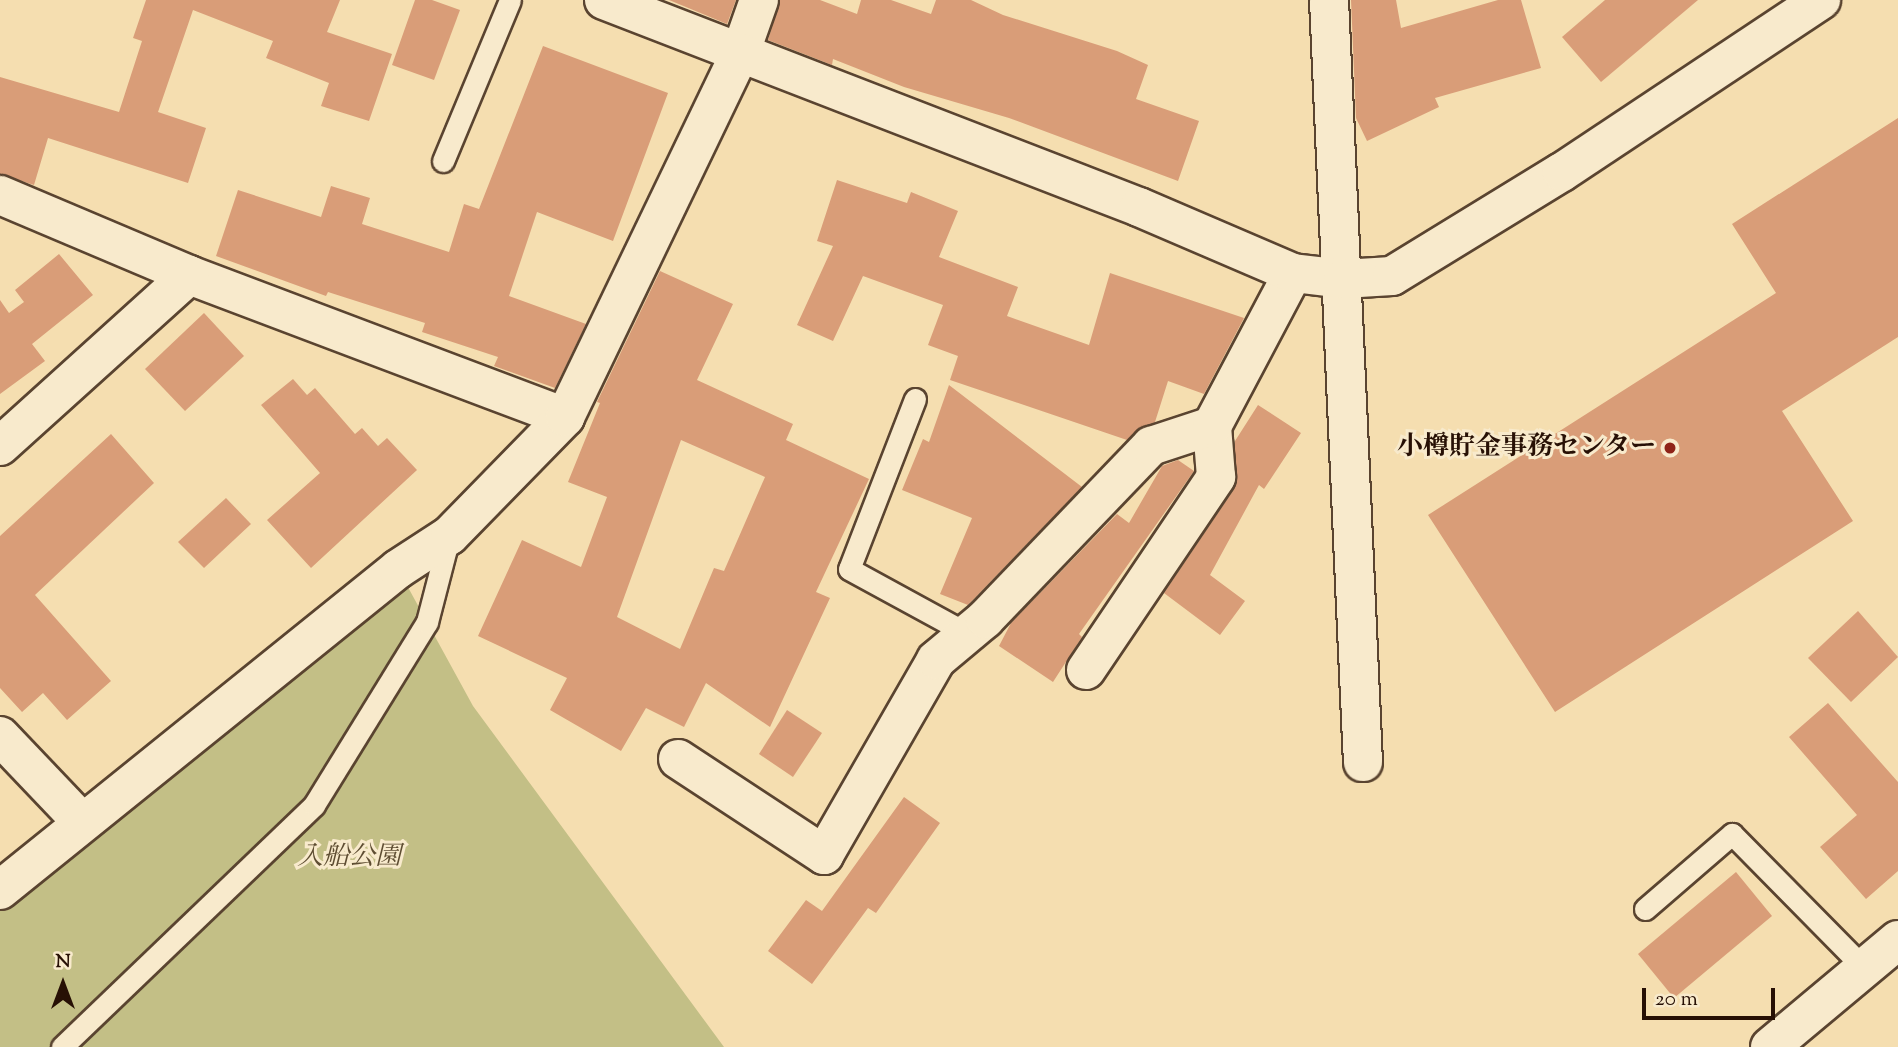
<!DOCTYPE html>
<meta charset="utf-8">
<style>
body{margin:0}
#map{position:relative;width:1898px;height:1047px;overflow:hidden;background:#f5deb0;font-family:"Sorts Mill Goudy","Noto Serif JP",serif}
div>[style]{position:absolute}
.green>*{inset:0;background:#c3bf86}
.building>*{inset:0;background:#d99d78}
.roads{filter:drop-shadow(2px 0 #5a4430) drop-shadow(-2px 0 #5a4430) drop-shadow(0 2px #5a4430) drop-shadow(0 -2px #5a4430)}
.service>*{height:21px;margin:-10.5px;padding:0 10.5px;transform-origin:10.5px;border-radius:10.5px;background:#f8eacc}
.minor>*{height:38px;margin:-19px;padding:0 19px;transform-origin:19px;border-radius:19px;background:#f8eacc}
.tertiary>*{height:38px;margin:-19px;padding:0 19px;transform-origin:19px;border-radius:19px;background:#f8eacc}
.dots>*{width:19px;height:19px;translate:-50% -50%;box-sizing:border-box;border:4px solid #f8eacc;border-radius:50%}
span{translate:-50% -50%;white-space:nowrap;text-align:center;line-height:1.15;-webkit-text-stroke:6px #f8eacc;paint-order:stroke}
.poi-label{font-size:26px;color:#271005;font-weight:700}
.right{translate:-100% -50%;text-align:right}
.park-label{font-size:26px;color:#5e4d32;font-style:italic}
.north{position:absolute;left:28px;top:949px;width:70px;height:70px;-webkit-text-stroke:5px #f8eacc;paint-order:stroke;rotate:0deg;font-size:19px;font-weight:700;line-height:28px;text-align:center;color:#271005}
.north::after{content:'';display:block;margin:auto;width:24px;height:32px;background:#271005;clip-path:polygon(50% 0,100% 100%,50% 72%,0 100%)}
.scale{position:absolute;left:1642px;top:988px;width:133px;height:32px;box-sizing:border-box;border:4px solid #271005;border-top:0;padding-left:9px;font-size:21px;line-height:24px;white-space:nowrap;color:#271005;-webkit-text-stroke:5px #f8eacc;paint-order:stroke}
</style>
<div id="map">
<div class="green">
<i style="clip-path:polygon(398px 569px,473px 706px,724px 1047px,0 1047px,0 905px)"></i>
</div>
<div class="building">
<i style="clip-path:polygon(146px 0,340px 0,327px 32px,392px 54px,369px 121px,321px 106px,329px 83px,266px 58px,273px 41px,193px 10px,158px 112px,206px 128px,188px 183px,48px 138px,34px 185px,0 174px,0 77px,119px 112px,142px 41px,133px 38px)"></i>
<i style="clip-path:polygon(415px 0,432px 0,460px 10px,434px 80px,392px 65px)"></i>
<i style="clip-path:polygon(669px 0,736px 0,727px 24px)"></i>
<i style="clip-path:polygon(780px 0,820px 0,857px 14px,861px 0,891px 0,931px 14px,936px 0,971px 0,1003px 15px,1117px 51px,1148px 65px,1136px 99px,1199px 121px,1178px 181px,1009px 118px,904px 87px,833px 59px,832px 65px,768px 40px)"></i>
<i style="clip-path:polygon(1351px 0,1396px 0,1401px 28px,1498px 0,1521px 0,1541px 68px,1435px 98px,1439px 107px,1367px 141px,1356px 118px)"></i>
<i style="clip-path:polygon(1605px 0,1698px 0,1601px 82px,1562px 37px)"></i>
<i style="clip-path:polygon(543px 46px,668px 93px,613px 241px,537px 212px,509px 296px,586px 324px,555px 388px,494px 366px,498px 357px,422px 332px,425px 323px,328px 292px,326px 296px,216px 256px,238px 190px,321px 217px,331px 186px,370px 198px,362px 224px,449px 252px,464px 204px,479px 209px)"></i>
<i style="clip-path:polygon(1898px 118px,1898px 337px,1782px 411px,1853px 521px,1555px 712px,1428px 515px,1776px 293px,1732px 224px)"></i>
<i style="clip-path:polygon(837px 180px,907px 203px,911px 192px,958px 211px,939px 257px,1018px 287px,1007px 316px,1089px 345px,1110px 273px,1244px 318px,1204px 394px,1168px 381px,1155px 422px,1127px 440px,950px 380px,958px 356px,928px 345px,943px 305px,863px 276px,833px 341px,797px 325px,833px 246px,817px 241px)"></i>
<i style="clip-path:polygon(59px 254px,93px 295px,32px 344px,45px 361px,0 394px,0 300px,9px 313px,24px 302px,15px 290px)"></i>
<i style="clip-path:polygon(evenodd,660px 271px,733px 304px,697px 380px,793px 424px,786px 440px,869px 479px,816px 592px,830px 598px,770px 727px,706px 683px,684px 727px,646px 708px,621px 751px,550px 710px,567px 678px,478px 636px,522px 540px,581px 567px,607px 497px,568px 482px,600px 403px,597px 402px,660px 271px,681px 440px,765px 477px,724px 571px,714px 568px,680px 649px,617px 617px,681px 440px)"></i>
<i style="clip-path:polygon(204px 313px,244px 356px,185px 411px,145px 369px)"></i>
<i style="clip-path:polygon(293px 379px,307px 395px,315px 388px,355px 434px,362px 428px,378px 446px,387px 438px,417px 470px,311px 568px,267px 520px,320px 473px,261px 405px)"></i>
<i style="clip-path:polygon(949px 385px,1082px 487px,968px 605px,940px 594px,972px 518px,902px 490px,923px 439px,929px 442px)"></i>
<i style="clip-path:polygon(1258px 405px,1301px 433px,1264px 489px,1259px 485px,1210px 575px,1245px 601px,1220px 635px,1164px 593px,1234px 489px,1235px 441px)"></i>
<i style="clip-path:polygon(111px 434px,154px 483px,35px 595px,111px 681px,67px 720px,43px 693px,22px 712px,0 688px,0 536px)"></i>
<i style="clip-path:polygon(1178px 460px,1194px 471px,1079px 634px,1082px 637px,1053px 682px,999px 646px,1011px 623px,1117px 514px,1129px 523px,1162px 466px)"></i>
<i style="clip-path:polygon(226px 498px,251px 524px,204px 568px,178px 542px)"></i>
<i style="clip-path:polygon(1858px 611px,1898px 657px,1851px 702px,1808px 658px)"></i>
<i style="clip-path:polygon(1828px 703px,1898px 782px,1898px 871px,1866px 899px,1820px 847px,1857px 815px,1789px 737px)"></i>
<i style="clip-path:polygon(787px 710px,822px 733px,793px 777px,759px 754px)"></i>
<i style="clip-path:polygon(904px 797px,940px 823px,876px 913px,868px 908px,812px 984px,768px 951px,806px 900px,822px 911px)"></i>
<i style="clip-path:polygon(1736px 872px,1772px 916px,1674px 998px,1638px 954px)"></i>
</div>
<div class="roads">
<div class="service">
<i style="left:443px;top:161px;width:174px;rotate:-67.4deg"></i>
<i style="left:915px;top:399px;width:182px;rotate:111.2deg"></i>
<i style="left:849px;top:569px;width:136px;rotate:28.6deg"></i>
<i style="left:1645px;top:909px;width:115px;rotate:-40.8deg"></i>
<i style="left:1732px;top:834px;width:188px;rotate:45.4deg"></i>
<i style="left:62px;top:1047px;width:349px;rotate:-43.8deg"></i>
<i style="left:314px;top:805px;width:215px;rotate:-58.3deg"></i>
<i style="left:427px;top:622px;width:88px;rotate:-75.5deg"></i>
</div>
<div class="minor">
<i style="left:1329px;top:0;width:763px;rotate:87.45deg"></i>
<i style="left:0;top:195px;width:205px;rotate:22.9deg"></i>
<i style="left:189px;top:275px;width:402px;rotate:20.7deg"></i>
<i style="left:0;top:446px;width:255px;rotate:-42.1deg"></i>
<i style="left:1086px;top:670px;width:233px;rotate:-56deg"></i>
<i style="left:1216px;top:477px;width:51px;rotate:-94.5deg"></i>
<i style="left:0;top:736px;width:117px;rotate:46.4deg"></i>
<i style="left:678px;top:759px;width:175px;rotate:33.3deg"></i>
<i style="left:824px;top:855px;width:225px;rotate:-60.1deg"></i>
<i style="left:936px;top:660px;width:64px;rotate:-39.9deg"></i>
<i style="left:985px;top:619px;width:240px;rotate:-46.2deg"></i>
<i style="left:1151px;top:446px;width:64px;rotate:-18.2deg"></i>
<i style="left:1212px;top:426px;width:173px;rotate:-62.1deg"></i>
<i style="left:0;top:890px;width:511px;rotate:-38.89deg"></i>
<i style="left:398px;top:569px;width:62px;rotate:-33.2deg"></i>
<i style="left:450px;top:535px;width:165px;rotate:-45.7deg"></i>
<i style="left:565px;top:417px;width:403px;rotate:-64.3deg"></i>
<i style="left:740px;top:54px;width:57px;rotate:-70.6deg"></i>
</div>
<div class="tertiary">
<i style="left:604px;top:0;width:574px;rotate:21.15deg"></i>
<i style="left:1139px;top:207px;width:168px;rotate:23.2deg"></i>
<i style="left:1293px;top:273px;width:50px;rotate:6.8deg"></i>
<i style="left:1343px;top:279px;width:49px;rotate:-3.5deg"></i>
<i style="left:1392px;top:276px;width:199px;rotate:-31.5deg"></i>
<i style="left:1562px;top:172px;width:311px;rotate:-33.6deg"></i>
<i style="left:1770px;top:1047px;width:167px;rotate:-39.9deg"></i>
</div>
</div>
<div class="dots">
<i style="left:1670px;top:448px;background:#8f2418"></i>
</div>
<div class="poi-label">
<span class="right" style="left:1656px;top:448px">小樽貯金事務センター</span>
</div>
<div class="park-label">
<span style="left:349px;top:858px">入船公園</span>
</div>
<div class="north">N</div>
<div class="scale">20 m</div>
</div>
